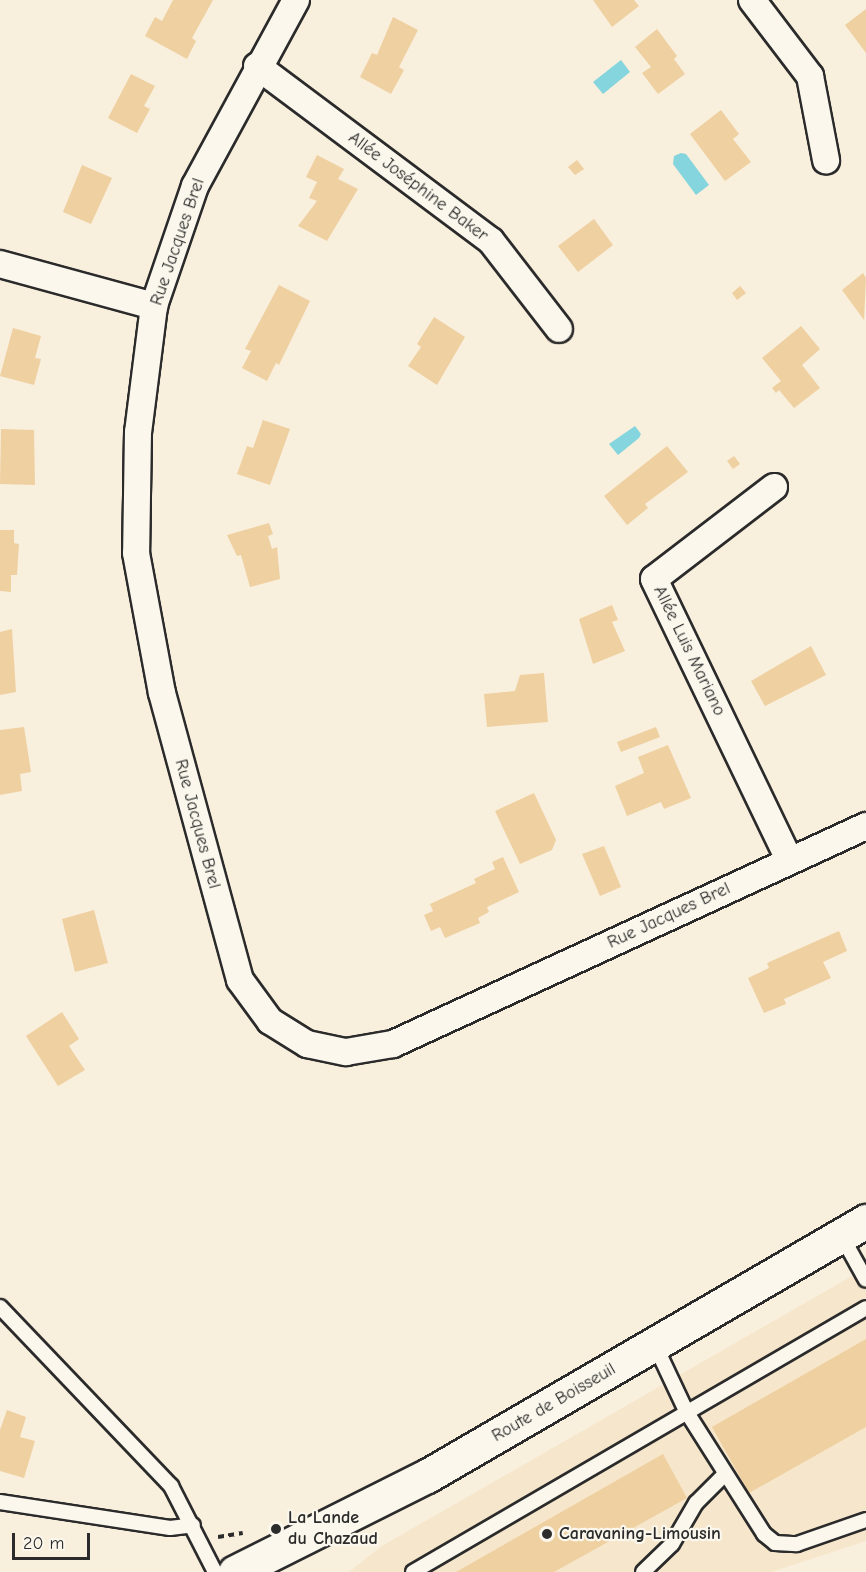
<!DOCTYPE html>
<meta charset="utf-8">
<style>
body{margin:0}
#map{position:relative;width:866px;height:1572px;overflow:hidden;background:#f9efdd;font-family:"Comic Neue",sans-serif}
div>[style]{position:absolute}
.built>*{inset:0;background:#f6e6cb}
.water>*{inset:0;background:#84d5dd}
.building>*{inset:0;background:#efd0a1}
.path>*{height:4px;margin-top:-2px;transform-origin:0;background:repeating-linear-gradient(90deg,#2b2b2b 0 6px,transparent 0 10.5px)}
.roads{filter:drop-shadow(2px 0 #2b2b2b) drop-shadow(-2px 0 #2b2b2b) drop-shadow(0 2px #2b2b2b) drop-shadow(0 -2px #2b2b2b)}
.service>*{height:14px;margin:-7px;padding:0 7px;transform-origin:7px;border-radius:7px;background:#fbf7ec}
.minor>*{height:26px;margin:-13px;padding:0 13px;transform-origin:13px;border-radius:13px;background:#fbf7ec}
.secondary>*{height:33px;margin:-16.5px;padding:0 16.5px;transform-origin:16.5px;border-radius:16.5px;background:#fbf7ec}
.dots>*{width:16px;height:16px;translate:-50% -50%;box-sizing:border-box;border:3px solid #fbf7ec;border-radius:50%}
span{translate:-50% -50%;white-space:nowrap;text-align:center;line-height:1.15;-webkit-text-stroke:4.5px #fbf7ec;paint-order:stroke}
.street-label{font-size:18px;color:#2b2b2b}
.poi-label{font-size:18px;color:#2b2b2b;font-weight:700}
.left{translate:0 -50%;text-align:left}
.scale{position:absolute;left:12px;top:1533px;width:78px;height:27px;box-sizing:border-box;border:3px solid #2b2b2b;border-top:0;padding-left:8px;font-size:18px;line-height:21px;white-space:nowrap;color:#2b2b2b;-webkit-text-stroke:4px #fbf7ec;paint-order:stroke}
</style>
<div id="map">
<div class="built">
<i style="clip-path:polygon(866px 1268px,866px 1541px,771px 1572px,349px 1572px,382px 1546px)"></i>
</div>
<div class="water">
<i style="clip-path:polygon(621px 60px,630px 72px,603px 94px,593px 82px)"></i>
<i style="clip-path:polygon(681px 153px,686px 154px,709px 185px,696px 195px,673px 164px,674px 156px)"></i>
<i style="clip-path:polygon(635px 426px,641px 434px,639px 438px,618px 455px,609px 444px)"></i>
</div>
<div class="building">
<i style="clip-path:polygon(173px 0,213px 0,192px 38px,196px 41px,187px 59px,145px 36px,155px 17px,162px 21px)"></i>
<i style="clip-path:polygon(593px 0,634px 0,639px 6px,612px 27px)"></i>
<i style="clip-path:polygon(866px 9px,866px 53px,845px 25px)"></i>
<i style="clip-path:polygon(393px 17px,418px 30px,399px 67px,404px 70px,391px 94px,360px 77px,372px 53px,377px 55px)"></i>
<i style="clip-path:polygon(657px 29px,677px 56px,674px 59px,685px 74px,658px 94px,642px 73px,651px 67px,635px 47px)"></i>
<i style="clip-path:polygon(131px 74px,155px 86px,144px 106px,150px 109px,137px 133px,108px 118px)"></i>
<i style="clip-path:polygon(721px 110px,739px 134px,733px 139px,751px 162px,725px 181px,690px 134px)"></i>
<i style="clip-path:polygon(317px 155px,344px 169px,338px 179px,358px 189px,327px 241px,298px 226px,317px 201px,309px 198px,317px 182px,306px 177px)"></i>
<i style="clip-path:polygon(577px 160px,584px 169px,575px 175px,568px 167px)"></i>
<i style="clip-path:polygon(82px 165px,112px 178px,91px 224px,63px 212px)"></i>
<i style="clip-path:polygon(594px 219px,613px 245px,578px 272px,558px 246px)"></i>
<i style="clip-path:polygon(863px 273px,866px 278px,864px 320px,842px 290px)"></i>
<i style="clip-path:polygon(279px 285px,310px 301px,279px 365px,276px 363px,267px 381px,242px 368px,251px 351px,245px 349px)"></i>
<i style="clip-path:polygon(740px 286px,746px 293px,737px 300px,732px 293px)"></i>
<i style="clip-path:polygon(434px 317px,465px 337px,437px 385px,408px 366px,421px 347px,417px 344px)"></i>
<i style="clip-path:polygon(801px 326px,820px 349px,802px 365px,820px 388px,794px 408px,779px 390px,776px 393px,772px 388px,781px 381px,762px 358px)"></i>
<i style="clip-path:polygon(13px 328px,41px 336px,35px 358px,41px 359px,34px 385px,0 376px)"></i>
<i style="clip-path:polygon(263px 420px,290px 429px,270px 485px,237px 474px,247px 446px,253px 448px)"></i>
<i style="clip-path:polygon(1px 429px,34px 430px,35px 485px,0 484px)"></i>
<i style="clip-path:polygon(667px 446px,688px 472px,645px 504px,648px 508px,627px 525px,604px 496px)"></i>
<i style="clip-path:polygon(734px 456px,740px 464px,733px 469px,727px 461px)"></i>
<i style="clip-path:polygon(269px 523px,273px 534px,268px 536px,272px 549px,277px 547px,280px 579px,250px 587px,241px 555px,237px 556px,227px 535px)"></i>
<i style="clip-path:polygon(0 530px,14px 530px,14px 543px,19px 544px,17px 575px,11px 575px,11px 592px,0 591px)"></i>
<i style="clip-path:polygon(612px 605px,618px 620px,612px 622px,625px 651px,593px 664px,579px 619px)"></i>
<i style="clip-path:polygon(12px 629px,16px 692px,0 695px,0 632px)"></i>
<i style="clip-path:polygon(811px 646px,826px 675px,765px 706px,751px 681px)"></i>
<i style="clip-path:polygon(544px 673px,548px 722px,487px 727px,484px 694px,515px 691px,520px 675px)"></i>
<i style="clip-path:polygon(24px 727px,31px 772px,20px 774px,22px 791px,0 795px,0 730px)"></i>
<i style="clip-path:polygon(656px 727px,660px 737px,621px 752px,617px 742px)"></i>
<i style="clip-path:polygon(668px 745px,691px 798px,664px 809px,661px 802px,627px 816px,615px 786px,644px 773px,638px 757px)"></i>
<i style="clip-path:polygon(534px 793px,556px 840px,552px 850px,520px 864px,495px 811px)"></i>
<i style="clip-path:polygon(604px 846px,621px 887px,600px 896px,582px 854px)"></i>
<i style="clip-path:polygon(503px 857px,519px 892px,487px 907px,489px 912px,478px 918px,480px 923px,445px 938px,440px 927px,431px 931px,424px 915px,433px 911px,430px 904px,476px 883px,474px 879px,495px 869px,492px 862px)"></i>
<i style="clip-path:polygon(94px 910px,108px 963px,75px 972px,62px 919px)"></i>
<i style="clip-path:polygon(839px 931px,847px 951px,823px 962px,831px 978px,784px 999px,786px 1004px,764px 1013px,748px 978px,769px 968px,767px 963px)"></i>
<i style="clip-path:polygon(62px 1012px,79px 1039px,69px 1046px,85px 1070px,58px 1086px,26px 1036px)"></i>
<i style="clip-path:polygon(866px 1339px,866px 1427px,749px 1493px,712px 1427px)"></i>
<i style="clip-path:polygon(7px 1410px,26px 1417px,20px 1437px,35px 1441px,24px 1478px,0 1471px,0 1430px)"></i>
<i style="clip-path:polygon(663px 1454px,687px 1498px,554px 1572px,456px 1572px)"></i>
</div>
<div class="path">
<i style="left:218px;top:1537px;width:25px;rotate:-9deg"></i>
</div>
<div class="roads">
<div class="service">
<i style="left:841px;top:1235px;width:51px;rotate:60.9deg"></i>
<i style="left:0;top:1307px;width:248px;rotate:46.3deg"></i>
<i style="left:171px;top:1486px;width:97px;rotate:62.9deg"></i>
<i style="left:655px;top:1345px;width:73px;rotate:64.8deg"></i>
<i style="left:686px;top:1411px;width:146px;rotate:57.6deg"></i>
<i style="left:764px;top:1534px;width:14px;rotate:39deg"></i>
<i style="left:775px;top:1543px;width:22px;rotate:3deg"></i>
<i style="left:797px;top:1544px;width:73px;rotate:-19.2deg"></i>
<i style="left:0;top:1502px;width:172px;rotate:8.7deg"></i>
<i style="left:170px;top:1528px;width:23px;rotate:-7deg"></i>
<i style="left:413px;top:1572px;width:524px;rotate:-30.23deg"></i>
<i style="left:643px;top:1572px;width:40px;rotate:-44deg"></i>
<i style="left:672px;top:1544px;width:48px;rotate:-59.7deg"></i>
<i style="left:696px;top:1503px;width:40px;rotate:-45deg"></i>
</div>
<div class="minor">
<i style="left:296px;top:0;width:212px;rotate:118.5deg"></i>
<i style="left:195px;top:186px;width:127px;rotate:108.9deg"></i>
<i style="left:154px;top:306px;width:127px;rotate:97.2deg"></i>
<i style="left:138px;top:432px;width:121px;rotate:90.9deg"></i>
<i style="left:136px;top:553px;width:142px;rotate:79.5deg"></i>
<i style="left:162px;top:693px;width:297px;rotate:74.8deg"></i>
<i style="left:240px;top:980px;width:51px;rotate:53.8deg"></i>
<i style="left:270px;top:1021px;width:44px;rotate:31.9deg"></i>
<i style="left:307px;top:1044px;width:40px;rotate:12deg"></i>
<i style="left:346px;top:1052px;width:48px;rotate:-9.7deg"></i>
<i style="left:393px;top:1044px;width:521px;rotate:-24.74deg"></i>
<i style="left:752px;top:0;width:96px;rotate:52.7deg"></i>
<i style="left:810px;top:76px;width:86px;rotate:79.2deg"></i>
<i style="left:257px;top:66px;width:292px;rotate:36.8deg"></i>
<i style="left:491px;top:241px;width:111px;rotate:52.3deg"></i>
<i style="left:0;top:264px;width:160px;rotate:15.3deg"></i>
<i style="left:774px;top:487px;width:151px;rotate:142.5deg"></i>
<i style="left:654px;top:579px;width:312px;rotate:64.3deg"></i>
</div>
<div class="secondary">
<i style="left:235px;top:1572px;width:215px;rotate:-26.6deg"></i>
<i style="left:427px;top:1476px;width:508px;rotate:-30.15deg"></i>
</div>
</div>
<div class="dots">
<i style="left:276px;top:1529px;background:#2b2b2b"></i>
<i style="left:547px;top:1534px;background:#2b2b2b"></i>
</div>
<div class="street-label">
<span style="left:418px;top:187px;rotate:37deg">Allée Joséphine Baker</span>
<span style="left:178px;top:242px;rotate:-71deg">Rue Jacques Brel</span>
<span style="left:689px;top:651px;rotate:64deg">Allée Luis Mariano</span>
<span style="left:197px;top:824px;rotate:75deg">Rue Jacques Brel</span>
<span style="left:669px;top:916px;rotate:-25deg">Rue Jacques Brel</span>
<span style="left:554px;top:1403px;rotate:-30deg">Route de Boisseuil</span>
</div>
<div class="poi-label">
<span class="left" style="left:288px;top:1529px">La Lande<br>du Chazaud</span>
<span class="left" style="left:559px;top:1534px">Caravaning-Limousin</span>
</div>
<div class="scale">20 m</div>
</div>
